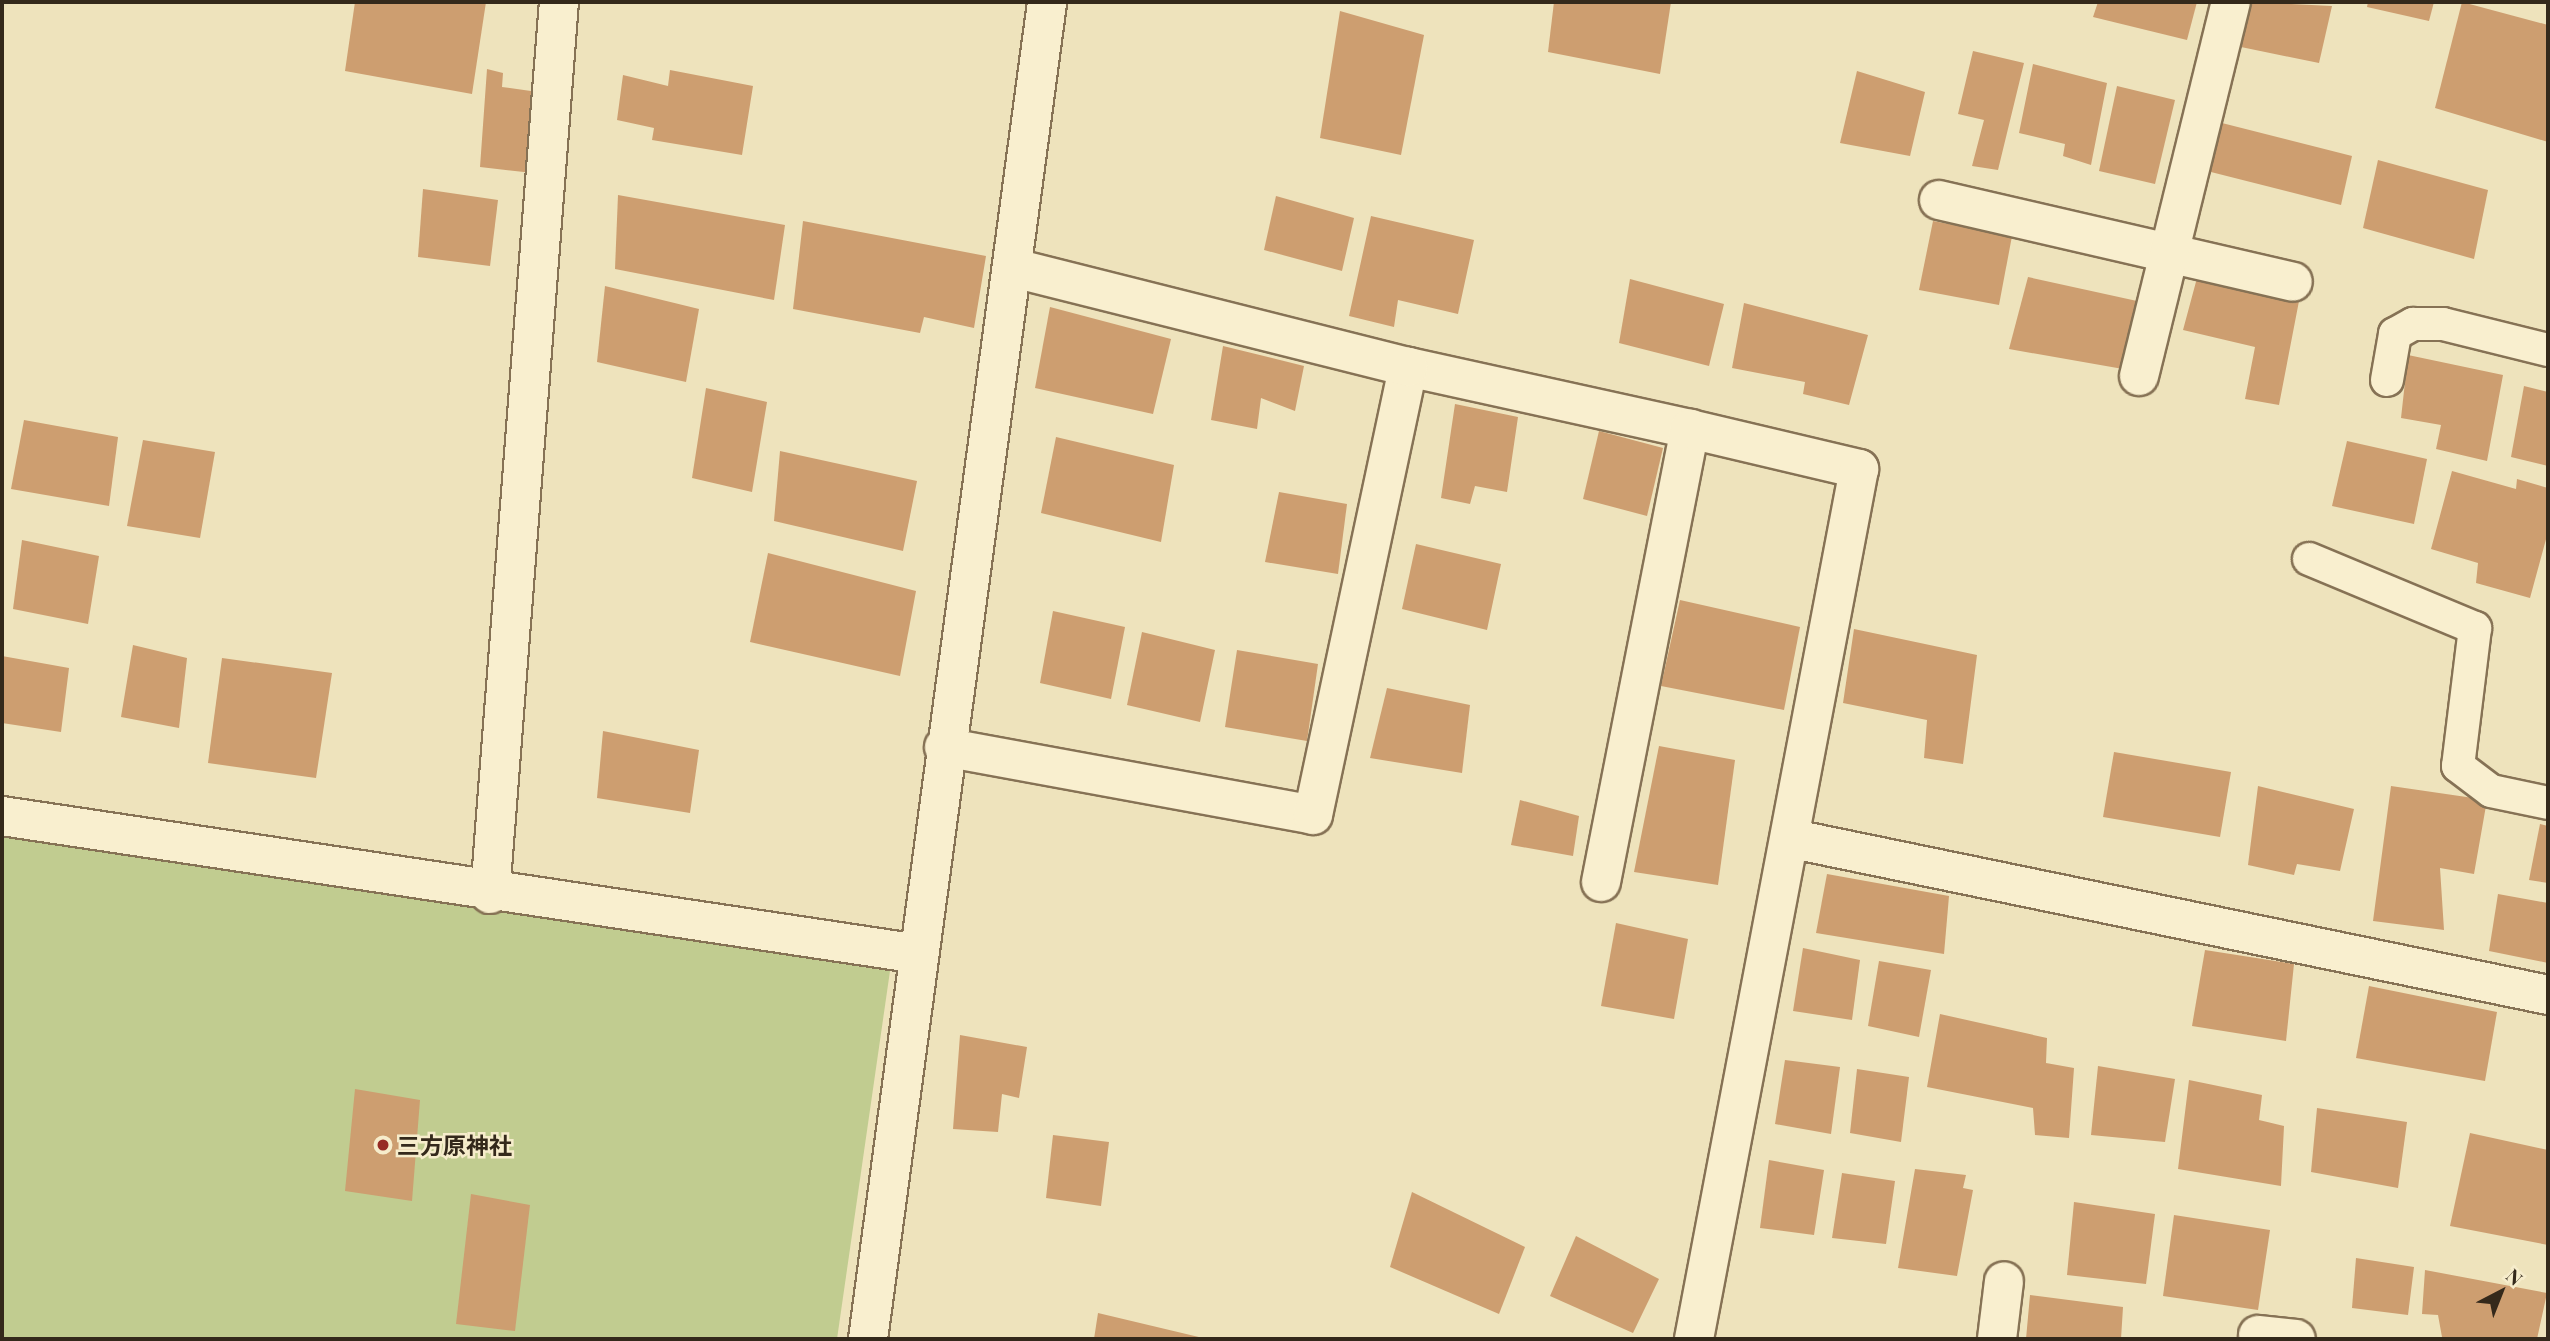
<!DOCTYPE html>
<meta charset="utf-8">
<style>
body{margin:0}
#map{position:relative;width:2550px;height:1341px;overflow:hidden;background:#eee3bc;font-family:"Playfair Display","Noto Sans JP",serif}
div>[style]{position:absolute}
.green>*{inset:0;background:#c1cc90}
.building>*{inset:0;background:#cd9e70}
.roads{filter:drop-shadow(2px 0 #867255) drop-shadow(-2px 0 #867255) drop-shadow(0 2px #867255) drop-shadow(0 -2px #867255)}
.service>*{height:32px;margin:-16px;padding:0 16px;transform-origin:16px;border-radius:16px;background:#f9efcf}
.minor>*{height:38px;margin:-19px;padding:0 19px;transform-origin:19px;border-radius:19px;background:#f9efcf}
.dots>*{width:19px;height:19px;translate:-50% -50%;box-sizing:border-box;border:4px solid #f6eccb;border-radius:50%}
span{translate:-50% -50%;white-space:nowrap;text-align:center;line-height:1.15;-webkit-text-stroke:5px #f6eccb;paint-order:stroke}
.poi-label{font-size:23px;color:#34291b;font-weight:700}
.left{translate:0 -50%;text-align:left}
.frame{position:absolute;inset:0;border:4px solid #34291b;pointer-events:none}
.north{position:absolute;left:2466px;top:1257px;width:70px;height:70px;-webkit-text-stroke:5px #f6eccb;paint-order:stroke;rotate:42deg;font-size:19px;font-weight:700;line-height:28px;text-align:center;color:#34291b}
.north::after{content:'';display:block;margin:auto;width:24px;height:32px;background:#34291b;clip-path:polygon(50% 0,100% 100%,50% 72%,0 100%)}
</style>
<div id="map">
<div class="green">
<i style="clip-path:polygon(2px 836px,890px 971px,837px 1339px,2px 1339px)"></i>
</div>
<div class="building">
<i style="clip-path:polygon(355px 2px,486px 2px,472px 94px,345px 71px)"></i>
<i style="clip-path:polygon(1554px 2px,1671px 2px,1660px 74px,1548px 52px)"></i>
<i style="clip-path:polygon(2098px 2px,2197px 2px,2187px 40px,2093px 17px)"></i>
<i style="clip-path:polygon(2250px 2px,2332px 6px,2319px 63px,2241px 47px)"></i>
<i style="clip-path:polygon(2368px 2px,2434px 2px,2429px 21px,2367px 7px)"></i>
<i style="clip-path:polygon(2462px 2px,2548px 25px,2548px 142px,2435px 108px)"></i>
<i style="clip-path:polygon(1340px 11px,1424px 35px,1401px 155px,1320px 138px)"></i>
<i style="clip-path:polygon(1973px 51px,2024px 63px,1998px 170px,1972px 166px,1984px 120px,1958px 114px)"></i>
<i style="clip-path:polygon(2033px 64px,2107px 83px,2091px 165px,2063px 156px,2065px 144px,2019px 133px)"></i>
<i style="clip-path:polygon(487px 69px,503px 73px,502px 87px,538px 92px,533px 173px,480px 167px)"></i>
<i style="clip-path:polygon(670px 70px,753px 86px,742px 155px,652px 140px,654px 128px,617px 120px,623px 75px,668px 86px)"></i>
<i style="clip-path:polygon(1857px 71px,1925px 92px,1910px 156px,1840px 143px)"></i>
<i style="clip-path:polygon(2117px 86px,2175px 100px,2155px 184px,2099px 171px)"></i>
<i style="clip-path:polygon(2218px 122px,2352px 156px,2341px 205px,2207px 171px)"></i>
<i style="clip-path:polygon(2378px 160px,2488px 190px,2474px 259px,2363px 228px)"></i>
<i style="clip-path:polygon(423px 189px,498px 200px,490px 266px,418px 257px)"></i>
<i style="clip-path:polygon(618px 195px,785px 225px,774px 300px,615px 269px)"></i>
<i style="clip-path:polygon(1276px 196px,1354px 218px,1342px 271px,1264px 250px)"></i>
<i style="clip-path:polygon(1371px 216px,1474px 240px,1458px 314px,1398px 300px,1394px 327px,1349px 316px)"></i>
<i style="clip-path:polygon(803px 221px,986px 256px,974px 328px,924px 317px,920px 333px,793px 309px)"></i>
<i style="clip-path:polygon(1933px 221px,2012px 236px,1999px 305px,1919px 290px)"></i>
<i style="clip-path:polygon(2028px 277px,2137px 301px,2123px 369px,2009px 349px)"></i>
<i style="clip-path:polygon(2197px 278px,2299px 301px,2279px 405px,2245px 399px,2255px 347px,2183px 330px)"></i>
<i style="clip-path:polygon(1630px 279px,1724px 304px,1709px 366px,1619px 343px)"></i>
<i style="clip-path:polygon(605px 286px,699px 309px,686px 382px,597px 362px)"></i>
<i style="clip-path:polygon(1744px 303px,1868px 335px,1849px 405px,1803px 394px,1805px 382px,1732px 368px)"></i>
<i style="clip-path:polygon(1050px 307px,1171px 339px,1153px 414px,1035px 388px)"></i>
<i style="clip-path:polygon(1223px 346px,1304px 366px,1295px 411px,1261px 398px,1257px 429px,1211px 420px)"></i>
<i style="clip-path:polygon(2408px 355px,2503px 375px,2487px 461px,2436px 449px,2441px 425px,2401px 418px)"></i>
<i style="clip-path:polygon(2524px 386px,2548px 392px,2548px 466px,2511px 457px)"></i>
<i style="clip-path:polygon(706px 388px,767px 402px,752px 492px,692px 478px)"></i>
<i style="clip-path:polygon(1455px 404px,1518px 417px,1507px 492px,1475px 486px,1470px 504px,1441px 498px)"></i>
<i style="clip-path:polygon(24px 420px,118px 437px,109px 506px,11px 489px)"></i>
<i style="clip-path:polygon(1599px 431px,1663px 448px,1647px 516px,1583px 499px)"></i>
<i style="clip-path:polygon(1056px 437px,1174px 465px,1161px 542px,1041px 513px)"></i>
<i style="clip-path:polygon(143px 440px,215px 452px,200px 538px,127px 526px)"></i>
<i style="clip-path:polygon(2347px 441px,2427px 459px,2414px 524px,2332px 506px)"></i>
<i style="clip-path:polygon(780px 451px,917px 481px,903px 551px,774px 521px)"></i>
<i style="clip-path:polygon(2452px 471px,2516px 489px,2517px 479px,2548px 488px,2548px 532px,2530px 598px,2476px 583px,2478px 563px,2431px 549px)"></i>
<i style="clip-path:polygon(1279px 492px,1347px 504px,1338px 574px,1265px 562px)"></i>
<i style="clip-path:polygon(22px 540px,99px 556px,88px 624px,13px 609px)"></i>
<i style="clip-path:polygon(1416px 544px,1501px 564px,1487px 630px,1402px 609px)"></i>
<i style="clip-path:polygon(768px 553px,916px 591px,900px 676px,750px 642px)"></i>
<i style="clip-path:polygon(1680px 600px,1800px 627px,1784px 710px,1661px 686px)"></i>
<i style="clip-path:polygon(1053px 611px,1125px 627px,1111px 699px,1040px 683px)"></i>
<i style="clip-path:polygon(1854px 629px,1977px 655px,1963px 764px,1924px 758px,1927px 720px,1843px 703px)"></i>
<i style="clip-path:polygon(1142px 632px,1215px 650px,1200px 722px,1127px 705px)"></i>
<i style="clip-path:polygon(133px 645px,187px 658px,179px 728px,121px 717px)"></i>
<i style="clip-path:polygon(1237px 650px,1318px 664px,1307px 741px,1225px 727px)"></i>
<i style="clip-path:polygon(2px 656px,69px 668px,61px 732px,2px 723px)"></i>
<i style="clip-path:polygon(222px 658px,332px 673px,316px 778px,208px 763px)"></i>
<i style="clip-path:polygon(1387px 688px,1470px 705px,1462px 773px,1370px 758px)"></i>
<i style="clip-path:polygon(603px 731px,699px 750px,690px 813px,597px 798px)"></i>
<i style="clip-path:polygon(1659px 746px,1735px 760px,1718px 885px,1634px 872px)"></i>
<i style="clip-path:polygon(2114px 752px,2231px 772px,2220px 837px,2103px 817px)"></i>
<i style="clip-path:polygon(2258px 786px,2354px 809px,2340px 871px,2297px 864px,2294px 875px,2248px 865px)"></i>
<i style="clip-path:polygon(2391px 786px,2487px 800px,2474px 874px,2440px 868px,2444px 930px,2373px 921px)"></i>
<i style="clip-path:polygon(1520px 800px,1579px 816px,1573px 856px,1511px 845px)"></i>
<i style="clip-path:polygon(2540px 824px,2548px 826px,2548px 883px,2529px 880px)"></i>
<i style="clip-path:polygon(1827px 874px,1949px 896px,1944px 954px,1816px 933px)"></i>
<i style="clip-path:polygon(2498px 894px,2548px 903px,2548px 963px,2489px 951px)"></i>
<i style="clip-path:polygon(1616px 923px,1688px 939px,1674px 1019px,1601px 1006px)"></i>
<i style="clip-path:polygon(1803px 948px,1860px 960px,1852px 1020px,1793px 1011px)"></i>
<i style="clip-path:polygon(2205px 950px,2294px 964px,2286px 1041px,2192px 1026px)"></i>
<i style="clip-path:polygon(1879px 961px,1931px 970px,1919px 1037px,1868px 1026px)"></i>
<i style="clip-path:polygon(2369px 986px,2497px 1012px,2485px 1081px,2356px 1058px)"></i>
<i style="clip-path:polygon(1940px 1014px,2047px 1038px,2046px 1063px,2074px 1068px,2069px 1138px,2035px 1135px,2033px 1108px,1927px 1087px)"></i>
<i style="clip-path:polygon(960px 1035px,1027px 1047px,1019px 1098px,1002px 1094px,998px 1132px,953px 1129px)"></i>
<i style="clip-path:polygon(1785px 1060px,1840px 1067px,1831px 1134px,1775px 1124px)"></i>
<i style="clip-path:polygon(2098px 1066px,2175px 1079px,2165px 1142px,2091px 1135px)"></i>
<i style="clip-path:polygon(1857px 1069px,1909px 1077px,1901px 1142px,1850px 1133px)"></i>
<i style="clip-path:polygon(2189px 1080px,2262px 1095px,2259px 1120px,2284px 1126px,2281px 1186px,2178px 1169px)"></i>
<i style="clip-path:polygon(355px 1089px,420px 1100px,412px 1201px,345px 1191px)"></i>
<i style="clip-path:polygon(2317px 1108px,2407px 1122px,2398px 1188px,2311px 1172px)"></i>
<i style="clip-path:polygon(2470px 1133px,2548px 1150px,2548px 1245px,2450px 1226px)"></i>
<i style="clip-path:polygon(1053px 1135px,1109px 1142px,1101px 1206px,1046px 1198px)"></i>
<i style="clip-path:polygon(1769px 1160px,1824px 1170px,1814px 1235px,1760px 1228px)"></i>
<i style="clip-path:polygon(1915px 1169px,1966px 1175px,1963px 1188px,1973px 1190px,1957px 1276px,1898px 1268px)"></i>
<i style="clip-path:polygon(1842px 1173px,1895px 1181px,1886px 1244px,1832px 1238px)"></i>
<i style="clip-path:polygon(1412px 1192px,1525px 1247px,1499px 1314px,1390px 1267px)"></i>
<i style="clip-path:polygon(471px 1194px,530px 1205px,515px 1331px,456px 1324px)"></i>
<i style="clip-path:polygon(2074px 1202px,2155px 1214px,2146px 1284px,2067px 1275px)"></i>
<i style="clip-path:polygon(2174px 1215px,2270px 1230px,2258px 1310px,2163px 1296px)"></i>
<i style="clip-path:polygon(1576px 1236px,1659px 1279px,1633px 1333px,1550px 1296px)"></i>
<i style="clip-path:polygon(2356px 1258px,2414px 1267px,2408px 1315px,2352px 1308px)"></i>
<i style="clip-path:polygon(2425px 1270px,2547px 1293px,2537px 1339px,2442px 1337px,2438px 1315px,2422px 1314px)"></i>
<i style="clip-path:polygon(2030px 1295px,2123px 1307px,2121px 1339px,2026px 1339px)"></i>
<i style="clip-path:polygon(1098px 1313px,1203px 1338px,1203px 1339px,1094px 1339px)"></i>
</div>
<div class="roads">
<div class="service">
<i style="left:2387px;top:380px;width:47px;rotate:-80.1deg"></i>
<i style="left:2395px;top:334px;width:21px;rotate:-29deg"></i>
<i style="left:2413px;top:324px;width:30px"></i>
<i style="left:2443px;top:324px;width:108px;rotate:13.9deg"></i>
<i style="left:2309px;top:559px;width:180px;rotate:22.6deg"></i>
<i style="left:2475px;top:628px;width:139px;rotate:97deg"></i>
<i style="left:2458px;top:766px;width:41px;rotate:37.1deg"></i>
<i style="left:2491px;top:791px;width:58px;rotate:11.9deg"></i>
</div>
<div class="minor">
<i style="left:1939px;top:200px;width:363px;rotate:13deg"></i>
<i style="left:1408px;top:367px;width:289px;rotate:12.4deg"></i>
<i style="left:2139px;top:376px;width:385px;rotate:-76.2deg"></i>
<i style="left:944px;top:747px;width:375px;rotate:10.4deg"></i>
<i style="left:1313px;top:815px;width:458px;rotate:-78deg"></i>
<i style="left:1408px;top:367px;width:407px;rotate:-165.9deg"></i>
<i style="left:2px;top:816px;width:927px;rotate:8.56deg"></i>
<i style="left:1793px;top:839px;width:771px;rotate:11.67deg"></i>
<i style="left:1601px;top:882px;width:462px;rotate:-78.9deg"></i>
<i style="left:1690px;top:429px;width:174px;rotate:13.3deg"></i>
<i style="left:1859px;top:469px;width:886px;rotate:100.74deg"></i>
<i style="left:490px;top:894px;width:895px;rotate:-85.58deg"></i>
<i style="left:2258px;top:1335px;width:38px;rotate:6deg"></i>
<i style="left:868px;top:1339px;width:1349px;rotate:-82.37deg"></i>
<i style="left:1997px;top:1339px;width:58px;rotate:-83.1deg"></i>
</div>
</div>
<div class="dots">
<i style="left:383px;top:1145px;background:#962b24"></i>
</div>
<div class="poi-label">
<span class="left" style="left:397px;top:1145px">三方原神社</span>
</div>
<div class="frame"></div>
<div class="north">N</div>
</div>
